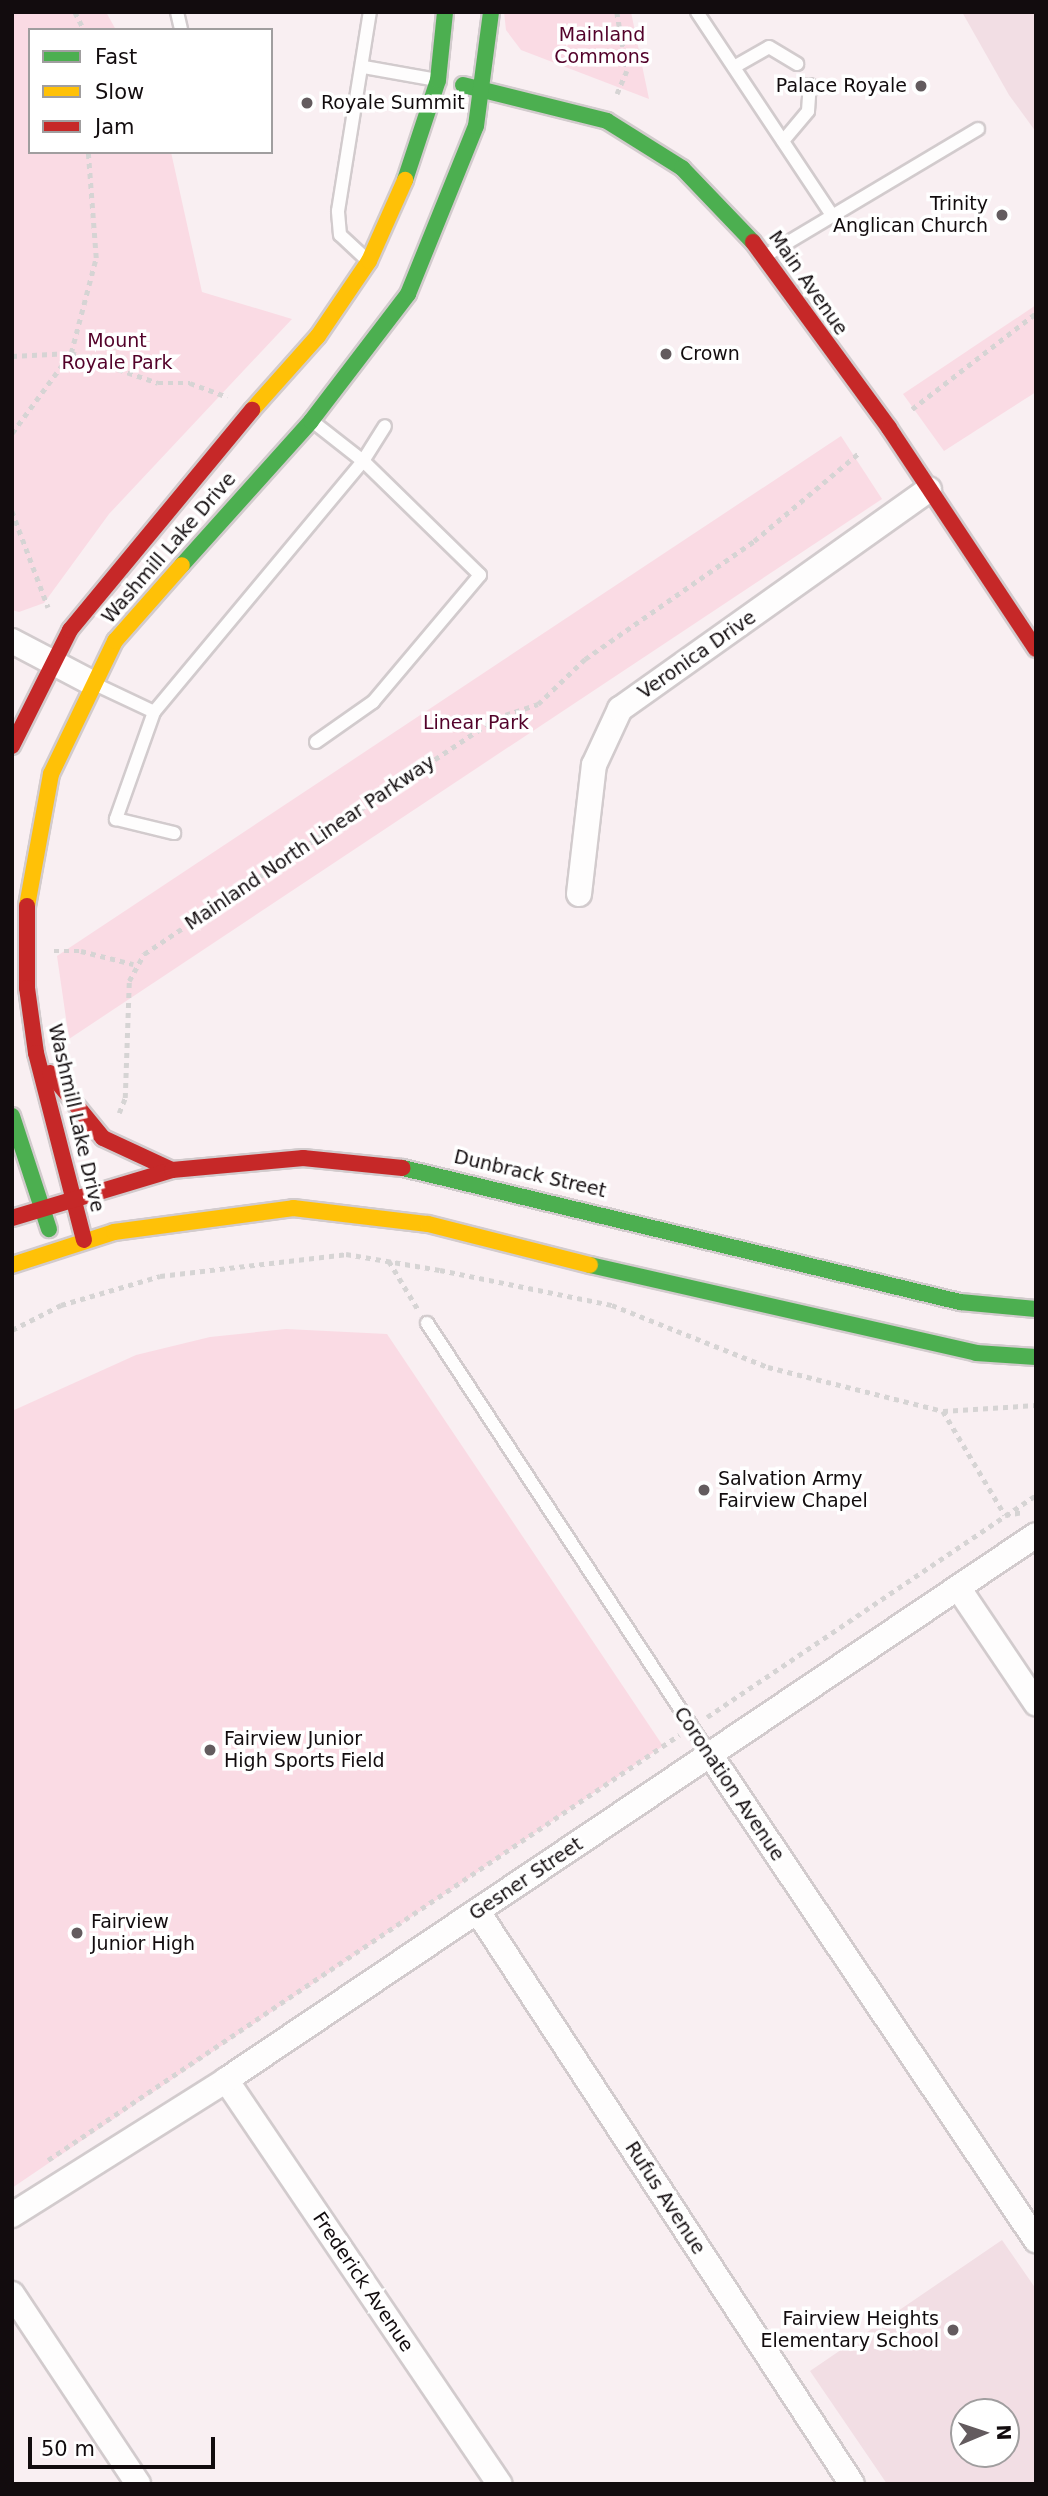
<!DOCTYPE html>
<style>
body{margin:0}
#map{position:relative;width:1048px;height:2496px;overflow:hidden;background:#f9eff2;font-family:"DejaVu Sans",sans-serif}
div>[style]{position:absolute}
.built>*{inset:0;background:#f2dee4}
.green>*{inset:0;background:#fadbe4}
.path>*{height:4.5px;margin-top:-2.25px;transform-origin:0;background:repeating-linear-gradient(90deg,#d6d4d4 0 5px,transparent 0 10px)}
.roads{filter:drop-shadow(2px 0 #d2cbcd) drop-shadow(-2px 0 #d2cbcd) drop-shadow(0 2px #d2cbcd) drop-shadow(0 -2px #d2cbcd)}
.lane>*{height:12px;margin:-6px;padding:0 6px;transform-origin:6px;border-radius:6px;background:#fefdfd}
.street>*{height:24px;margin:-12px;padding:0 12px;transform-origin:12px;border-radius:12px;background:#fefdfd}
.fast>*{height:16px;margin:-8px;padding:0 8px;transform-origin:8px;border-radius:8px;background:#4caf50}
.slow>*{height:16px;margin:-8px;padding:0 8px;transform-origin:8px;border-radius:8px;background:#ffc107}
.jam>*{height:16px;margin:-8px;padding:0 8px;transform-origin:8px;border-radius:8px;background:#c62828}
.dots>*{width:19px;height:19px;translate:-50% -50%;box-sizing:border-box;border:4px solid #fff;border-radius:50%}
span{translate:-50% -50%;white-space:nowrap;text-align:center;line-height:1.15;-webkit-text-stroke:7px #fff;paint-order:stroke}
.park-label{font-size:19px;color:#53022a}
.poi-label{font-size:19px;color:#120c0e}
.right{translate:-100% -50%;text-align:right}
.left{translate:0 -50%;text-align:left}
.street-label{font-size:19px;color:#120c0e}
.frame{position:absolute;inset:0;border:14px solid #120c0e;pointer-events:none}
.legend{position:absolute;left:28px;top:28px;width:245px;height:126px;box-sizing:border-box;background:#fff;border:2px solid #a09e9f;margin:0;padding:9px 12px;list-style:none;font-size:21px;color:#120c0e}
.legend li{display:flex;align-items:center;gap:14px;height:35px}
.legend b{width:35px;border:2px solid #a09e9f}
.north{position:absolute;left:950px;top:2398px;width:70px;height:70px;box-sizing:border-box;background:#fff;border:2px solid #a09e9f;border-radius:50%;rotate:88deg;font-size:19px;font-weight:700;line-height:28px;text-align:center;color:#120c0e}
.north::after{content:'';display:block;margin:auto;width:24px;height:32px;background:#635b5e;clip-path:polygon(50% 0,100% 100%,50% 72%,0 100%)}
.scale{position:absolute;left:28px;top:2437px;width:187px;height:32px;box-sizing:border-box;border:4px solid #120c0e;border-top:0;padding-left:9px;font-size:21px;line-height:24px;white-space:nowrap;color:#120c0e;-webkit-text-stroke:5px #fff;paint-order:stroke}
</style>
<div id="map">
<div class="built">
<i style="clip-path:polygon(962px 12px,1036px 12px,1036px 132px,1009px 95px)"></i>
<i style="clip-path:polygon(evenodd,1002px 2240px,1036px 2289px,1036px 2484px,887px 2484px,810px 2371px,1002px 2240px,964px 2412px,1006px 2412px,1006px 2454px,964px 2454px,964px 2412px)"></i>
</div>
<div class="green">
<i style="clip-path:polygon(12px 12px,106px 12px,116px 30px,30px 30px,30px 152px,171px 152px,202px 292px,292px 319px,109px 514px,44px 603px,19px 612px,12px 610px)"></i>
<i style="clip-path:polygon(504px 12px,631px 12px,649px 99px,521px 50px,506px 30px)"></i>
<i style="clip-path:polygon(1036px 305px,1036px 392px,944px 451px,903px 394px)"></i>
<i style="clip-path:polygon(841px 436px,882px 499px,69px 1039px,57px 956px)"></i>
<i style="clip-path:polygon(286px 1329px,387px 1334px,663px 1746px,12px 2188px,12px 1411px,136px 1355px,210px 1337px)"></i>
</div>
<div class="path">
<i style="left:75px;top:12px;width:20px;rotate:63deg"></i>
<i style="left:617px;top:12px;width:60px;rotate:80.4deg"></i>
<i style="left:627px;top:71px;width:25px;rotate:113deg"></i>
<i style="left:12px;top:356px;width:59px;rotate:-2.9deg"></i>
<i style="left:71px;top:353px;width:92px;rotate:19deg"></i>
<i style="left:158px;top:383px;width:32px"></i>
<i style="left:190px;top:383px;width:40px;rotate:20.2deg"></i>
<i style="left:912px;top:409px;width:157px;rotate:-37.7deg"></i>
<i style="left:12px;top:433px;width:99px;rotate:-53.6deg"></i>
<i style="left:71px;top:353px;width:98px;rotate:-75.3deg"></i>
<i style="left:96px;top:258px;width:106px;rotate:-94.3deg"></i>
<i style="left:12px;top:511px;width:103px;rotate:69.4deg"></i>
<i style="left:54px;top:951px;width:27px"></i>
<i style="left:81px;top:951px;width:54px;rotate:14deg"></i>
<i style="left:119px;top:1113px;width:16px;rotate:-68deg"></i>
<i style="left:125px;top:1098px;width:117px;rotate:-88deg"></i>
<i style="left:129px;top:981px;width:31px;rotate:-61deg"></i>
<i style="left:144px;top:954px;width:424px;rotate:-33.8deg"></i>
<i style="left:496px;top:718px;width:44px;rotate:-18.4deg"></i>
<i style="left:538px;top:704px;width:65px;rotate:-43.8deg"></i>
<i style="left:585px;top:659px;width:206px;rotate:-34.9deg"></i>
<i style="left:754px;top:541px;width:137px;rotate:-40deg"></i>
<i style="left:389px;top:1261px;width:58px;rotate:59deg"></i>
<i style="left:12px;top:1330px;width:55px;rotate:-27deg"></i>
<i style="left:61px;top:1305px;width:103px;rotate:-16.3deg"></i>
<i style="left:160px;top:1276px;width:187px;rotate:-6.7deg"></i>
<i style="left:346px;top:1254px;width:95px;rotate:9.7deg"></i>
<i style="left:440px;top:1270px;width:176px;rotate:11.5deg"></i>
<i style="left:612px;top:1305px;width:168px;rotate:21.7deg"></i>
<i style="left:768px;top:1367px;width:180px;rotate:14.1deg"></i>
<i style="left:943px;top:1411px;width:121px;rotate:59.2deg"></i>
<i style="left:1005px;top:1515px;width:19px;rotate:-9deg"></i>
<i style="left:943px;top:1411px;width:93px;rotate:-3.7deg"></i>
<i style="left:707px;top:1717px;width:397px;rotate:-34deg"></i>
<i style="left:48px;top:2160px;width:761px;rotate:-33.96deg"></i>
</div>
<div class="roads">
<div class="lane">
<i style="left:177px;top:12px;width:18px;rotate:77deg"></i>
<i style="left:697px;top:12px;width:240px;rotate:56.4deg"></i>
<i style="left:364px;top:67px;width:74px;rotate:10.1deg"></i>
<i style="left:734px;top:67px;width:40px;rotate:-29.7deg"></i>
<i style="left:769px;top:47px;width:33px;rotate:31deg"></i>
<i style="left:783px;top:141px;width:39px;rotate:-50deg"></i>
<i style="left:808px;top:111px;width:26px;rotate:-86deg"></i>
<i style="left:765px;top:256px;width:248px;rotate:-30.8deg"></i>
<i style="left:366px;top:259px;width:35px;rotate:-137deg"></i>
<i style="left:340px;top:235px;width:24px;rotate:-95deg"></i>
<i style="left:338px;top:211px;width:202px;rotate:-80.9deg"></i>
<i style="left:97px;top:685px;width:63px;rotate:25.3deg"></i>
<i style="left:154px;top:712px;width:327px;rotate:-50.2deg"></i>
<i style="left:363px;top:461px;width:65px;rotate:-141.9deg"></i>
<i style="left:154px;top:712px;width:114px;rotate:109.6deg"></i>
<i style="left:116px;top:819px;width:60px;rotate:13.6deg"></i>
<i style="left:316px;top:742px;width:70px;rotate:-35.1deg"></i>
<i style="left:373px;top:702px;width:166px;rotate:-49.9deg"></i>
<i style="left:480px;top:575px;width:163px;rotate:-135.7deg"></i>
<i style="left:363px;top:461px;width:41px;rotate:-57.8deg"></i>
<i style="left:427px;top:1323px;width:514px;rotate:56.74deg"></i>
</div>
<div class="street">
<i style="left:12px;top:641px;width:88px;rotate:27.7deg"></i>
<i style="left:579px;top:894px;width:130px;rotate:-83.4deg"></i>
<i style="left:594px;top:765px;width:62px;rotate:-65.1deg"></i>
<i style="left:620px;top:709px;width:379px;rotate:-35.4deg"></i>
<i style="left:959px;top:1589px;width:138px;rotate:56deg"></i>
<i style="left:709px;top:1753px;width:587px;rotate:56.12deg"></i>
<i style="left:478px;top:1912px;width:683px;rotate:56.82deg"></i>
<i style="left:226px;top:2080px;width:488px;rotate:55.9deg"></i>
<i style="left:12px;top:2215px;width:253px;rotate:-32.2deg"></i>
<i style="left:226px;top:2080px;width:976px;rotate:-33.93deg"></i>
<i style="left:12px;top:2294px;width:228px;rotate:56.4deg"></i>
</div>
<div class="fast">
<i style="left:463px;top:85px;width:148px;rotate:14deg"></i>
<i style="left:607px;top:121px;width:89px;rotate:32.1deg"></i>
<i style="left:682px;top:168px;width:103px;rotate:46.2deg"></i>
<i style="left:405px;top:180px;width:105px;rotate:-71.7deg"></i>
<i style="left:438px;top:80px;width:68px;rotate:-84.1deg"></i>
<i style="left:182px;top:565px;width:193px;rotate:-48.1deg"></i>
<i style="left:311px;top:421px;width:160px;rotate:-52.6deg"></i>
<i style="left:408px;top:294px;width:181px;rotate:-68deg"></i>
<i style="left:476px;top:126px;width:115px;rotate:-82.5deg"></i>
<i style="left:12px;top:1116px;width:119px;rotate:71.9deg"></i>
<i style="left:403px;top:1168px;width:573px;rotate:13.53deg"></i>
<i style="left:960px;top:1302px;width:76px;rotate:5.3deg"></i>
<i style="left:590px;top:1265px;width:396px;rotate:12.8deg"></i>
<i style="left:976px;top:1353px;width:60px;rotate:3.8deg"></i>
</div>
<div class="slow">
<i style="left:252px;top:410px;width:99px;rotate:-48.3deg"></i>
<i style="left:318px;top:336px;width:91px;rotate:-55.8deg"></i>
<i style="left:369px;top:261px;width:89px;rotate:-66deg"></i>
<i style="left:27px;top:906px;width:134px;rotate:-79.7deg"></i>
<i style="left:51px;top:774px;width:148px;rotate:-64.3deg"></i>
<i style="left:115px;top:641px;width:101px;rotate:-48.6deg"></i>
<i style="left:12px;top:1265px;width:107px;rotate:-17.9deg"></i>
<i style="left:114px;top:1232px;width:181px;rotate:-7.6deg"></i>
<i style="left:293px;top:1208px;width:136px;rotate:6.8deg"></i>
<i style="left:428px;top:1224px;width:167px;rotate:14.2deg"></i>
</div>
<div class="jam">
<i style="left:753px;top:242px;width:230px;rotate:53.8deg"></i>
<i style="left:889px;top:428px;width:265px;rotate:56.4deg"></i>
<i style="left:12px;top:746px;width:130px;rotate:-63.4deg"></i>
<i style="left:70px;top:630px;width:286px;rotate:-50.4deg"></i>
<i style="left:27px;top:906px;width:82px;rotate:90deg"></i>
<i style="left:27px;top:988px;width:66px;rotate:82.1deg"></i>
<i style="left:36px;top:1053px;width:193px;rotate:75.6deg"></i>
<i style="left:50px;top:1073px;width:84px;rotate:50.8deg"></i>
<i style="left:103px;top:1138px;width:76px;rotate:24.9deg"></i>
<i style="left:12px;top:1218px;width:167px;rotate:-16.7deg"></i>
<i style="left:172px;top:1170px;width:132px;rotate:-5.2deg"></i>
<i style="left:303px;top:1158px;width:100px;rotate:5.7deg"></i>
</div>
</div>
<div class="dots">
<i style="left:921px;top:86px;background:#635b5e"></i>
<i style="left:307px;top:103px;background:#635b5e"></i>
<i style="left:1002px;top:215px;background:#635b5e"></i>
<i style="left:666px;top:354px;background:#635b5e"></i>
<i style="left:704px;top:1490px;background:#635b5e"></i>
<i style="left:210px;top:1750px;background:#635b5e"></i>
<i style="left:77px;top:1933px;background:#635b5e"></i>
<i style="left:953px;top:2330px;background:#635b5e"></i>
</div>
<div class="park-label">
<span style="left:602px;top:46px">Mainland<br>Commons</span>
<span style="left:117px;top:352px">Mount<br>Royale Park</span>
<span style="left:476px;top:723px">Linear Park</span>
</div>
<div class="poi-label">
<span class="right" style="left:907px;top:86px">Palace Royale</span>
<span class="left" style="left:321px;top:103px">Royale Summit</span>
<span class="right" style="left:988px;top:215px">Trinity<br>Anglican Church</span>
<span class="left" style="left:680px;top:354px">Crown</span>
<span class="left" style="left:718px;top:1490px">Salvation Army<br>Fairview Chapel</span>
<span class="left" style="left:224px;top:1750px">Fairview Junior<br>High Sports Field</span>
<span class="left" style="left:91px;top:1933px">Fairview<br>Junior High</span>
<span class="right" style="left:939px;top:2330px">Fairview Heights<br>Elementary School</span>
</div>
<div class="street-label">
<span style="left:808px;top:283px;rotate:55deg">Main Avenue</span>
<span style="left:169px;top:548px;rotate:-49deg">Washmill Lake Drive</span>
<span style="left:697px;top:655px;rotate:-35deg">Veronica Drive</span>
<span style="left:310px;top:843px;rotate:-34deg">Mainland North Linear Parkway</span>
<span style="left:76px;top:1118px;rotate:77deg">Washmill Lake Drive</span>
<span style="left:530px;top:1174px;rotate:13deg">Dunbrack Street</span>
<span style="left:729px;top:1784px;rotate:56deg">Coronation Avenue</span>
<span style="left:526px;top:1879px;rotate:-34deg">Gesner Street</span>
<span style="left:665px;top:2198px;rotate:57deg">Rufus Avenue</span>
<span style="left:363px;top:2282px;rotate:56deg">Frederick Avenue</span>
</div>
<div class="frame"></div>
<ul class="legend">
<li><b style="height:9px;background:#4caf50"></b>Fast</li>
<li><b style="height:9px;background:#ffc107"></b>Slow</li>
<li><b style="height:9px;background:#c62828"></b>Jam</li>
</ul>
<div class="north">N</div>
<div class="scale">50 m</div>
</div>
